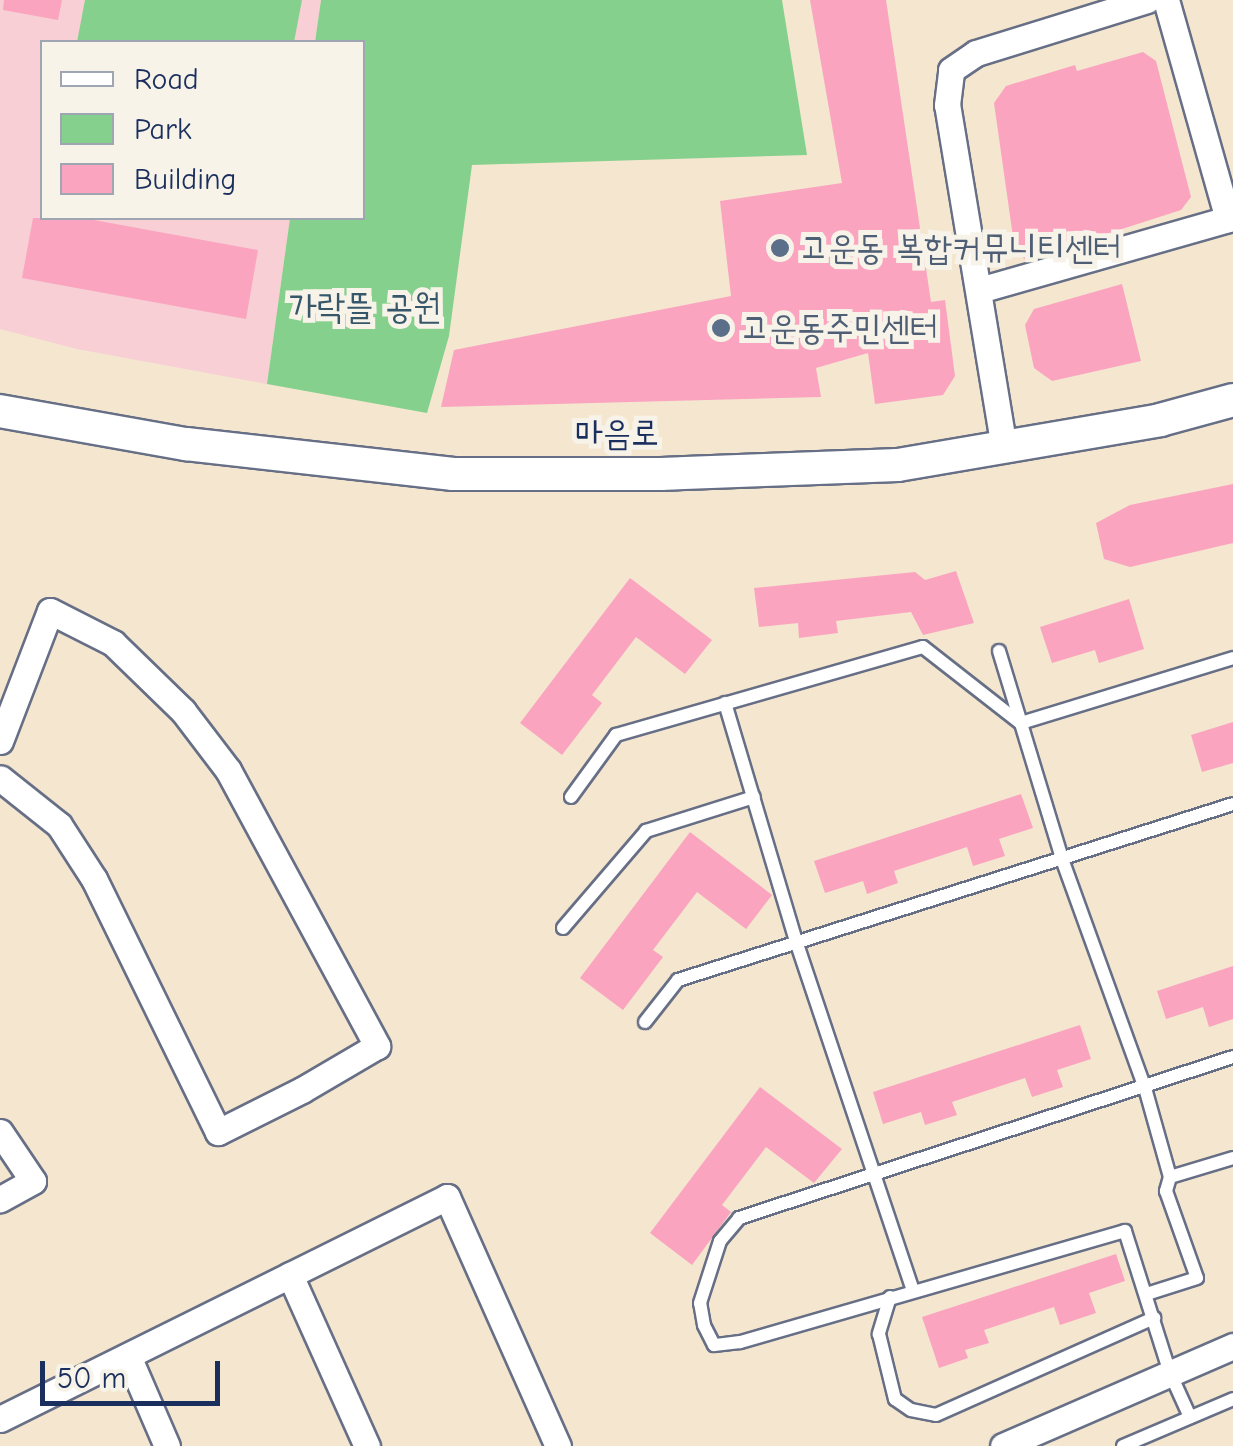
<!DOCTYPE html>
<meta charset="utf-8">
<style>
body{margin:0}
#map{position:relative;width:1233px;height:1446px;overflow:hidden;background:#f4e6cf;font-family:"Comic Neue","Poor Story",sans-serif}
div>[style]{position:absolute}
.built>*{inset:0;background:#f7cfd4}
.green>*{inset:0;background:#86d08d}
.building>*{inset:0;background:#fba4c0}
.roads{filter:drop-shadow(2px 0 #676f86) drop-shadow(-2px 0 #676f86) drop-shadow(0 2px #676f86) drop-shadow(0 -2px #676f86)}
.service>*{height:12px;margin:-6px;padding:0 6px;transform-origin:6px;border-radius:6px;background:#fff}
.minor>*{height:25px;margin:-12.5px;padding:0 12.5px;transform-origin:12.5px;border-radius:12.5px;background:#fff}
.tertiary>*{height:32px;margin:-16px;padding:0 16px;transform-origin:16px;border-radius:16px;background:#fff}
.dots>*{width:28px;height:28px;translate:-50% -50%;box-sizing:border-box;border:5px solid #f7f3e8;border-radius:50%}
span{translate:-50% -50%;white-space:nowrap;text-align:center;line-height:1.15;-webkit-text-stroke:10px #f7f3e8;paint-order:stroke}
.service-label{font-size:35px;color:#4e5e75}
.left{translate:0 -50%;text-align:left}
.park-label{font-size:35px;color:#36576a}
.street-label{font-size:35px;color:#1b2f5e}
.legend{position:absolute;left:40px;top:40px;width:325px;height:180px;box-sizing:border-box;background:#f7f3e8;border:2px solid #9fa5b1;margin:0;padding:12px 18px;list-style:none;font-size:30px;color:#1b2f5e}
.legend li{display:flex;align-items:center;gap:20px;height:50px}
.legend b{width:50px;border:2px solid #9fa5b1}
.scale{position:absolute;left:40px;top:1361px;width:180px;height:45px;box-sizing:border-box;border:5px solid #1b2f5e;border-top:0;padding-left:12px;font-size:30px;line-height:35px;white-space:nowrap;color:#1b2f5e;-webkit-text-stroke:8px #f7f3e8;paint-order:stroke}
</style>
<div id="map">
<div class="built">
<i style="clip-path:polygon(0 0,321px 0,315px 42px,42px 42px,42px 218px,290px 218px,267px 384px,77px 349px,0 329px)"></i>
</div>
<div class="green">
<i style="clip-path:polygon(85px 0,302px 0,294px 42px,77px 42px)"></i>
<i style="clip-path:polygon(321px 0,782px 0,807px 155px,472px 165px,449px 336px,427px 413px,267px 384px,290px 218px,362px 218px,362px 42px,315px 42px)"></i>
</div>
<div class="building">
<i style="clip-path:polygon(4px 0,62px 0,58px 20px,3px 10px)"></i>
<i style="clip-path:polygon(810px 0,886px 0,931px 302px,945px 300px,955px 376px,943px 395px,875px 404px,868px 353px,816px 368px,821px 397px,441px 407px,454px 350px,731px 296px,720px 201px,842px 183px)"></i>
<i style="clip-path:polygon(1143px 52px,1156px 61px,1191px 197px,1181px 210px,1026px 260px,1015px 251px,994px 103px,1006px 86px,1075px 65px,1077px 71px)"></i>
<i style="clip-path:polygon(33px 218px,83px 218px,258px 250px,246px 319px,22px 278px)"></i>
<i style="clip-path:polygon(1122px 284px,1141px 361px,1052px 381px,1034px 368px,1025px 325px,1034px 309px)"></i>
<i style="clip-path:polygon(1233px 484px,1233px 543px,1130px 567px,1104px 559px,1096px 523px,1130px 505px)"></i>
<i style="clip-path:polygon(956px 571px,974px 623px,923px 635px,911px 612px,836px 621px,838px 633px,799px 638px,798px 623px,759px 627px,754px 588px,915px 572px,925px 580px)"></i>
<i style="clip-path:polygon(630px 578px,712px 640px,685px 674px,636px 637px,592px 695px,602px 703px,562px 755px,520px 723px)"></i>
<i style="clip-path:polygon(1129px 599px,1144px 649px,1099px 663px,1095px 650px,1052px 663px,1040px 627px)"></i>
<i style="clip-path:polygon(1233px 722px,1233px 763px,1202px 772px,1191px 735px)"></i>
<i style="clip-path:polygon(1021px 794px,1033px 828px,999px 839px,1005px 856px,973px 866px,967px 847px,894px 871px,898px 883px,867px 894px,863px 881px,825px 893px,814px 861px)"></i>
<i style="clip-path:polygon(690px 832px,772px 895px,746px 929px,697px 892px,653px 950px,663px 957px,623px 1010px,580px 978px)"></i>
<i style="clip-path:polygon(1233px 966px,1233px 1019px,1209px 1027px,1203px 1007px,1166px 1019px,1157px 991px)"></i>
<i style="clip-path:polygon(1080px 1025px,1091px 1059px,1057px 1070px,1063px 1087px,1032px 1097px,1025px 1078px,952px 1102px,957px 1115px,925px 1125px,921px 1112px,883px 1124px,873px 1092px)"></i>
<i style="clip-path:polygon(760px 1087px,842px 1149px,814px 1183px,766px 1147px,722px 1205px,731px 1212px,692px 1265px,650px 1233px)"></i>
<i style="clip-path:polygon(1116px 1254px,1125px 1281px,1089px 1293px,1096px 1313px,1060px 1325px,1054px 1307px,984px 1330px,989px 1343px,965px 1350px,968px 1358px,939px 1368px,922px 1317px)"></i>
</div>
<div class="roads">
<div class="service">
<i style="left:999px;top:651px;width:217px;rotate:73.1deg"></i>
<i style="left:1062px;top:859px;width:244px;rotate:70.1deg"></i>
<i style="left:1145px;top:1088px;width:92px;rotate:74.3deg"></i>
<i style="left:1170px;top:1177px;width:15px;rotate:106deg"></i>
<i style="left:1166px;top:1191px;width:92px;rotate:70.4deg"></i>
<i style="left:1197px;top:1278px;width:52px;rotate:162.3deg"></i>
<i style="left:725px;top:703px;width:252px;rotate:73.4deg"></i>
<i style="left:797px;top:944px;width:365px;rotate:71.5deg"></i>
<i style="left:1021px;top:723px;width:222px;rotate:-17deg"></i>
<i style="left:571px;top:797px;width:77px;rotate:-54deg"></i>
<i style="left:616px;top:735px;width:319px;rotate:-16deg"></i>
<i style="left:923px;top:647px;width:122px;rotate:38deg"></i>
<i style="left:563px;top:928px;width:128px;rotate:-49.4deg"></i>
<i style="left:646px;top:831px;width:113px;rotate:-17.5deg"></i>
<i style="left:645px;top:1022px;width:53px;rotate:-51.8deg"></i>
<i style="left:678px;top:980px;width:582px;rotate:-17.59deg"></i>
<i style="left:1170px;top:1177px;width:66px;rotate:-16.8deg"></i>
<i style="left:890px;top:1297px;width:39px;rotate:107deg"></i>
<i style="left:879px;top:1334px;width:67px;rotate:76.2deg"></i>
<i style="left:895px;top:1399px;width:19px;rotate:35deg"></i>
<i style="left:911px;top:1410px;width:25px;rotate:11deg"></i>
<i style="left:936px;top:1415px;width:239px;rotate:-24deg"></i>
<i style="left:1190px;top:1417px;width:48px;rotate:-114.4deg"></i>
<i style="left:1170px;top:1373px;width:149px;rotate:-107.6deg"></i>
<i style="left:1125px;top:1231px;width:401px;rotate:163.9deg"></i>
<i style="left:740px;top:1342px;width:26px;rotate:173deg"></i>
<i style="left:714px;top:1345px;width:22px;rotate:-117deg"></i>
<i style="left:704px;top:1325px;width:22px;rotate:-100deg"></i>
<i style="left:700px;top:1303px;width:65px;rotate:-72.1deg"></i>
<i style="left:720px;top:1241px;width:30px;rotate:-50deg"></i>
<i style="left:739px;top:1218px;width:520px;rotate:-18.05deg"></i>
<i style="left:1123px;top:1446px;width:120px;rotate:-23.1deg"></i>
</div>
<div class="minor">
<i style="left:979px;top:290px;width:259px;rotate:-15.9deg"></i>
<i style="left:1228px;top:219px;width:228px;rotate:-105.8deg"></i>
<i style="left:1004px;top:448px;width:348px;rotate:-99.4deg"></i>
<i style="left:947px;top:105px;width:35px;rotate:-83deg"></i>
<i style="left:951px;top:70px;width:30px;rotate:-34deg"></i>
<i style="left:976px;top:53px;width:179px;rotate:-17.2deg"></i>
<i style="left:0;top:741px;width:139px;rotate:-69deg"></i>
<i style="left:50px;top:611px;width:71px;rotate:26.9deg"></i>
<i style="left:113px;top:643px;width:98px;rotate:44.2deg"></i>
<i style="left:183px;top:711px;width:74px;rotate:52.7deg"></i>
<i style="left:228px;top:770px;width:314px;rotate:61.6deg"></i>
<i style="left:377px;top:1046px;width:87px;rotate:149.6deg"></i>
<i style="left:302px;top:1090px;width:94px;rotate:153.4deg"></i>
<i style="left:218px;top:1132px;width:282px;rotate:-116.1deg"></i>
<i style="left:94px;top:879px;width:64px;rotate:-122.9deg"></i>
<i style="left:59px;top:825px;width:75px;rotate:-141.5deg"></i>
<i style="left:0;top:1132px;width:59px;rotate:56deg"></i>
<i style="left:33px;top:1181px;width:38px;rotate:151deg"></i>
<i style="left:290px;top:1275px;width:188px;rotate:65.8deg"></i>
<i style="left:128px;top:1356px;width:98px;rotate:66.6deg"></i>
<i style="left:0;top:1419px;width:499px;rotate:-26.4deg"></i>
<i style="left:447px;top:1197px;width:273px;rotate:66deg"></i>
<i style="left:1003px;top:1446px;width:251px;rotate:-23.5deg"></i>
</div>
<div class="tertiary">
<i style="left:0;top:411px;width:189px;rotate:10.1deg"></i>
<i style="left:186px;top:444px;width:269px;rotate:6.4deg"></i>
<i style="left:453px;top:474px;width:208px"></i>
<i style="left:661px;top:474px;width:237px;rotate:-2.2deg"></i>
<i style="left:898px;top:465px;width:266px;rotate:-9.7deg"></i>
<i style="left:1160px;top:420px;width:76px;rotate:-15.3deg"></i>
</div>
</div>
<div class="dots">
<i style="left:780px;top:248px;background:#5c6f8a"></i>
<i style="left:721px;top:328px;background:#5c6f8a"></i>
</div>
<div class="service-label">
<span class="left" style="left:800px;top:248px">고운동 복합커뮤니티센터</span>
<span class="left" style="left:741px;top:328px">고운동주민센터</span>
</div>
<div class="park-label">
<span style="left:365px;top:307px">가락뜰 공원</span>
</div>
<div class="street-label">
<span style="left:617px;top:433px">마음로</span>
</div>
<ul class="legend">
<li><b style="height:12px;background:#fff"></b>Road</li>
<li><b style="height:28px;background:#86d08d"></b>Park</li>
<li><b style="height:28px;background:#fba4c0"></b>Building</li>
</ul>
<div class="scale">50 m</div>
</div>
